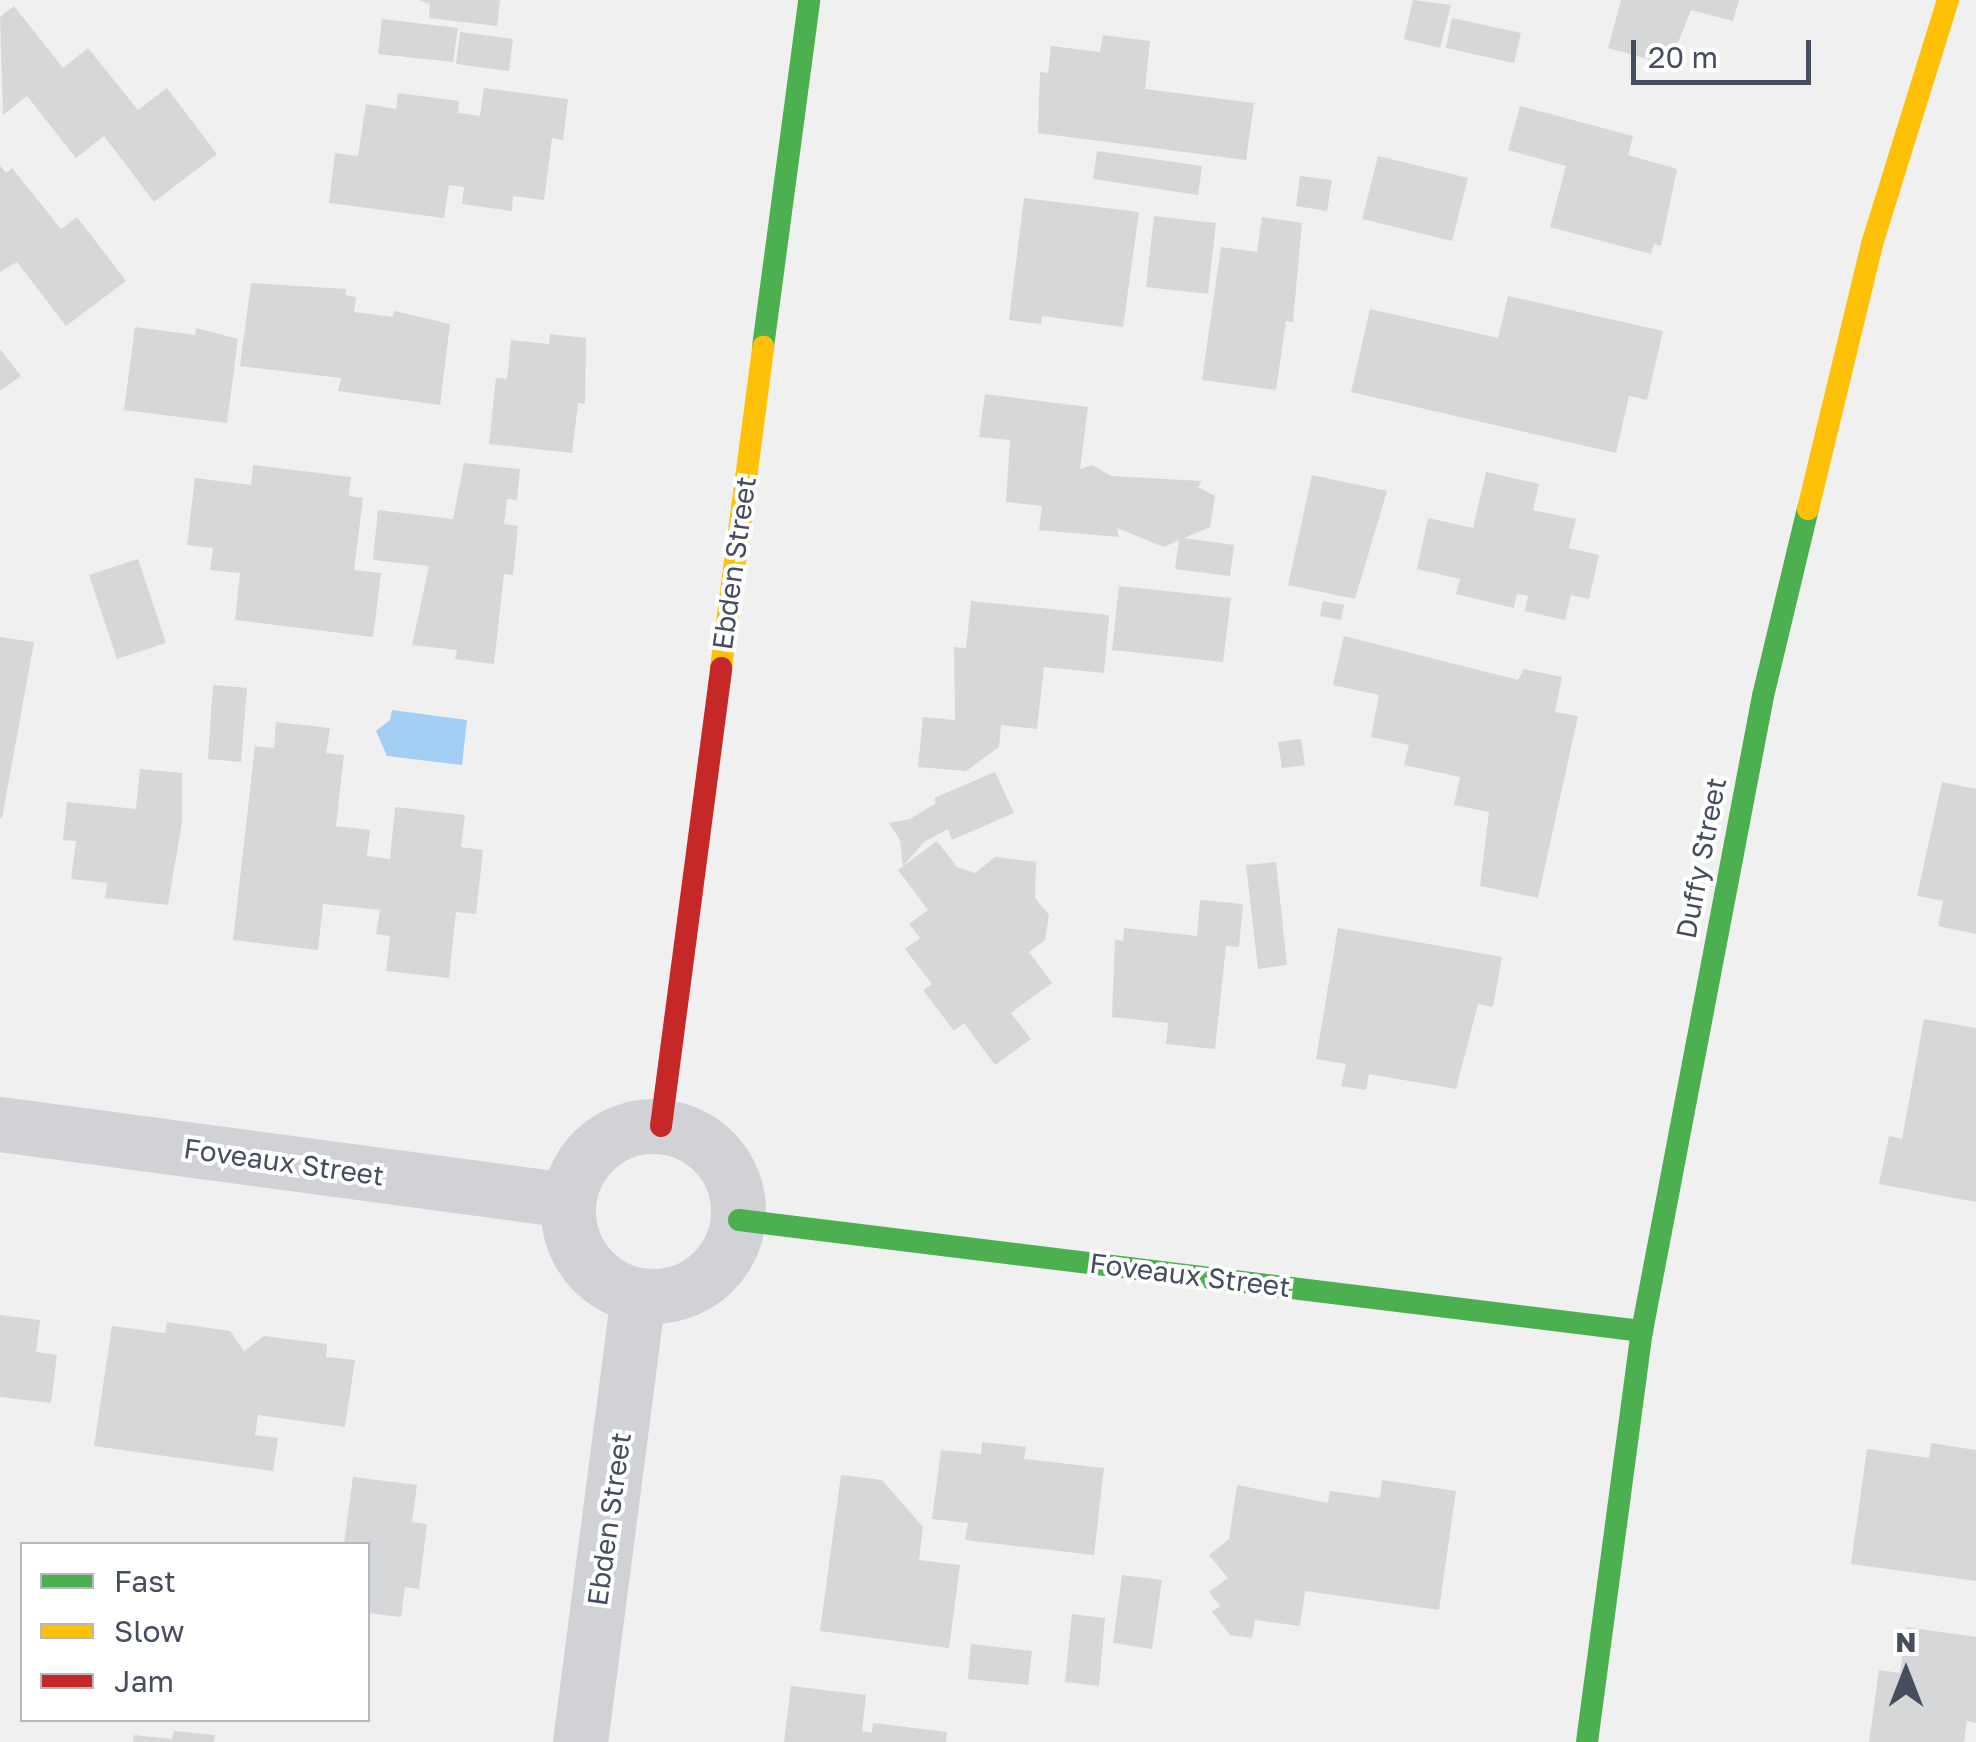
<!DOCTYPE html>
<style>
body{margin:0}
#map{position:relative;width:1976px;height:1742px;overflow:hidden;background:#f1f0f0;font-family:"Golos Text",sans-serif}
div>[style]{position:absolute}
.water>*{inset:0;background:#a3cff4}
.building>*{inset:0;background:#d6d7d9}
.street>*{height:55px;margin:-27.5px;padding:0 27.5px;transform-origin:27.5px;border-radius:27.5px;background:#d1d2d6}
.street>.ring{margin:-27.5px;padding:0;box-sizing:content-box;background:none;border:55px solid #d1d2d6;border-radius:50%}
.fast>*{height:22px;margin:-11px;padding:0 11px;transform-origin:11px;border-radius:11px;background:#4caf50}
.slow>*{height:22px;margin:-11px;padding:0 11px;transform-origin:11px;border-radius:11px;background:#ffc107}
.jam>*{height:22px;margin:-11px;padding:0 11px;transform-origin:11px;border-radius:11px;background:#c62828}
span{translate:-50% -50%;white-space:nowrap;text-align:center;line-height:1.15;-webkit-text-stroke:8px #fff;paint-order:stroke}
.street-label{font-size:28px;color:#454d5f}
.legend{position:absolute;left:20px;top:1542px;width:350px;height:180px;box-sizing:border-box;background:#fff;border:2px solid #b5b8bf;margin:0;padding:12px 18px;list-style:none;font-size:30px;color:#454d5f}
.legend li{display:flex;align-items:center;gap:20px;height:50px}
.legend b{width:50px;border:2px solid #b5b8bf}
.north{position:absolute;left:1856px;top:1622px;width:100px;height:100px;-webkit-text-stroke:8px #fff;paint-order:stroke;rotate:0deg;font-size:28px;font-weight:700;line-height:40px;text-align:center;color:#454d5f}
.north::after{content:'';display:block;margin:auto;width:35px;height:45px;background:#454d5f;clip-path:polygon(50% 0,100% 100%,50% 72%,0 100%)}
.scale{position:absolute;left:1631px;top:40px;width:180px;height:45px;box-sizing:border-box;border:5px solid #454d5f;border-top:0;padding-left:12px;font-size:30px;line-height:35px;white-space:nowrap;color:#454d5f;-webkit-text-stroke:8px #fff;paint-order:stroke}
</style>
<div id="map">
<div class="water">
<i style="clip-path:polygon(392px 710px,467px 720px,462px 765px,387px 756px,376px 731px,390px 720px)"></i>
</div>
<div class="building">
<i style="clip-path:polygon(418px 0,500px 0,497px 26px,429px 18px,430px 4px)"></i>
<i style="clip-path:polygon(1413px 0,1451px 5px,1440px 48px,1404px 39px)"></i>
<i style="clip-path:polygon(1621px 0,1739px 0,1733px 21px,1691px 10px,1669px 65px,1608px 48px)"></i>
<i style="clip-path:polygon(14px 6px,63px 68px,88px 48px,138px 110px,167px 88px,217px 154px,154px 202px,104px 136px,76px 158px,27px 96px,3px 115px,0 17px)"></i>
<i style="clip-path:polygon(1452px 18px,1521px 33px,1514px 63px,1446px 48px)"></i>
<i style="clip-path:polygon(382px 19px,458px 28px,453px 62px,378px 54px)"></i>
<i style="clip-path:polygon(460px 32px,513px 39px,509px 71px,456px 64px)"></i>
<i style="clip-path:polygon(1103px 35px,1150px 41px,1145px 89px,1254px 103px,1246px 160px,1038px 133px,1040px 72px,1048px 73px,1051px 46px,1100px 52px)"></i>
<i style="clip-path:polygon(484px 88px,568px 99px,563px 140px,552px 138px,544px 200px,513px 196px,512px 211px,462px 204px,464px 187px,449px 185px,444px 218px,329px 203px,335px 153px,358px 156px,366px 104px,396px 109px,398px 93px,459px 101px,458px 113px,480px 116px)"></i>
<i style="clip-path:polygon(1520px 106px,1633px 136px,1628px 155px,1677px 169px,1661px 246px,1654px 244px,1651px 254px,1550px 227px,1566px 166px,1508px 150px)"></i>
<i style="clip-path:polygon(1097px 151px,1202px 166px,1198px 195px,1093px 179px)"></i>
<i style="clip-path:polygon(1378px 156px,1468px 178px,1452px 241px,1362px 219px)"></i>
<i style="clip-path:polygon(0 166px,6px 173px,12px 168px,61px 229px,77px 217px,126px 281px,66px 326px,17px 262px,0 272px)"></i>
<i style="clip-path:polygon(1300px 176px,1332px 180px,1327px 211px,1296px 206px)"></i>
<i style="clip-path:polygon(1024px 198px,1139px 212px,1123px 327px,1042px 316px,1041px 324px,1009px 320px)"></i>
<i style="clip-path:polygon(1154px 216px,1216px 223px,1208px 294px,1146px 287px)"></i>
<i style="clip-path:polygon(1262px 217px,1302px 223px,1293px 322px,1286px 321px,1276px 390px,1202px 380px,1221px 247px,1257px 252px)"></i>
<i style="clip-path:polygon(251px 283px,346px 289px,345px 295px,356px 297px,354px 312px,393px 317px,394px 311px,450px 324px,440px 405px,338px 391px,341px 378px,240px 366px)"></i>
<i style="clip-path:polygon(1508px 296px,1663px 331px,1647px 400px,1629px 396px,1616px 453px,1351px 392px,1370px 309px,1498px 338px)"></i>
<i style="clip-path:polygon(135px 327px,195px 335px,196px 328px,238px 339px,227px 423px,124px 410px)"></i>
<i style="clip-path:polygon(550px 334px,586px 338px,585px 404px,578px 403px,572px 453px,489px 444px,496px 378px,507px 379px,511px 340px,549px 344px)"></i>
<i style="clip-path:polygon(0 349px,21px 376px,0 391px)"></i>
<i style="clip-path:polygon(985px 394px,1088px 407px,1080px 469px,1092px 465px,1111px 476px,1202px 481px,1198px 487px,1215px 496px,1210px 527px,1184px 538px,1234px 545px,1230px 576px,1175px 569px,1179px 540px,1164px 547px,1117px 528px,1119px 537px,1039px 530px,1042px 506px,1006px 502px,1010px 440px,979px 437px)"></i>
<i style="clip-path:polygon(464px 463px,520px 469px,517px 500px,507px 499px,504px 524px,518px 526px,513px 575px,504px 574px,494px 664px,455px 659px,457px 650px,412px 645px,429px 566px,373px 560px,378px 510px,453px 519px)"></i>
<i style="clip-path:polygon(253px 465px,351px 477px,349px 496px,363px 498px,354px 570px,381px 573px,373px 637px,235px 620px,240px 573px,210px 570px,213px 548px,187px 545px,195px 478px,251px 485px)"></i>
<i style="clip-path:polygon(1486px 472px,1539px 484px,1533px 510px,1576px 519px,1569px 548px,1599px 555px,1589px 599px,1571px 595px,1565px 620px,1525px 611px,1528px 596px,1517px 594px,1514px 608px,1456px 594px,1460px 579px,1417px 569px,1428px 518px,1473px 528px)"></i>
<i style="clip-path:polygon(1312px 475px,1387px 491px,1355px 599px,1288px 585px)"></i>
<i style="clip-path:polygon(138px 559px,166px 643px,117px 659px,89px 575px)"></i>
<i style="clip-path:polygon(1119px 586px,1231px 598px,1223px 662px,1112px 650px)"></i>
<i style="clip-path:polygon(971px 601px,1109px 615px,1104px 673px,1044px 667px,1037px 729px,1001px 725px,999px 747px,966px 771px,918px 767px,923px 717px,955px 720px,954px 647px,966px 648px)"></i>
<i style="clip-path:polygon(1323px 601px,1344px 605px,1341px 620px,1320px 616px)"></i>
<i style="clip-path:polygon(1344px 636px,1518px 680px,1524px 669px,1562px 677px,1555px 712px,1578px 716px,1538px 898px,1480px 886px,1489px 812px,1454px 805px,1460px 777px,1404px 765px,1409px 745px,1371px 737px,1379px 695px,1333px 685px)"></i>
<i style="clip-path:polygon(0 637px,34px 642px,2px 818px,0 818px)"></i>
<i style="clip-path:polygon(213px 685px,247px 688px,241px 762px,208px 759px)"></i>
<i style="clip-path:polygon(276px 722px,330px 728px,326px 753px,344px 755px,336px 826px,370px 830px,367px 856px,390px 859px,395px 807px,465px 815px,461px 847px,483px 850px,476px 914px,456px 912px,449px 978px,386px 971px,390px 936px,376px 934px,380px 910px,323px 904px,318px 950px,233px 940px,255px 746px,274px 748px)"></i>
<i style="clip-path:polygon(1301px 739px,1305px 765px,1282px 768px,1278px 742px)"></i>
<i style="clip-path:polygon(140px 769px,182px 773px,182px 822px,168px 905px,105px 898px,107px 883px,71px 879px,76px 841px,63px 840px,67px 802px,136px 809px)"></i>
<i style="clip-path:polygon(995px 772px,1014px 813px,952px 840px,948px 829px,924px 842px,903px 866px,900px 840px,889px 823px,910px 819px,936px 803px,934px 798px)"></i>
<i style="clip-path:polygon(1942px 782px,1976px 789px,1976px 934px,1938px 926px,1943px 901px,1917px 896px)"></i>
<i style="clip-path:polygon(937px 841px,957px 867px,975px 873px,995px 857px,1036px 862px,1035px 898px,1049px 915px,1045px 940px,1029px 952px,1052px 983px,1011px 1013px,1031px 1039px,995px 1065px,964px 1023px,954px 1031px,923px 990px,932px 984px,905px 949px,920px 938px,909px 924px,928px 910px,898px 870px)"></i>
<i style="clip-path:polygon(1276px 862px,1287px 965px,1258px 969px,1246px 865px)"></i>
<i style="clip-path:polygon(1200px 900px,1243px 904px,1239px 947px,1226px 946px,1215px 1049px,1166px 1044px,1168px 1023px,1112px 1017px,1115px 940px,1123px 941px,1124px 928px,1197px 936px)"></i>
<i style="clip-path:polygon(1338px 928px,1502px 957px,1493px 1007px,1478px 1004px,1456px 1089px,1369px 1074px,1366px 1090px,1341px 1086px,1346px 1064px,1316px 1059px)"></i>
<i style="clip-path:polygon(1924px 1019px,1976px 1028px,1976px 1202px,1879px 1184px,1889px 1136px,1902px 1139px)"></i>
<i style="clip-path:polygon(0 1315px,40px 1320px,36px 1352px,57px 1355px,51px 1403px,0 1397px)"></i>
<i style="clip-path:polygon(167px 1322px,230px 1331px,244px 1351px,264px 1336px,327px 1344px,326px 1357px,355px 1360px,345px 1427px,258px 1415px,255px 1435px,278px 1438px,273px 1471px,94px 1446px,112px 1326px,165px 1333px)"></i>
<i style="clip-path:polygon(982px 1442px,1026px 1447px,1024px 1459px,1104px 1468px,1094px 1555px,965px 1540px,968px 1523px,932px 1519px,941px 1450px,981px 1454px)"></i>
<i style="clip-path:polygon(1931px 1443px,1976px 1450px,1976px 1581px,1851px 1564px,1867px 1449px,1929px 1458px)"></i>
<i style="clip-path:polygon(841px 1475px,882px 1480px,923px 1527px,919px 1560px,960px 1565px,949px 1648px,820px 1631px)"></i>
<i style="clip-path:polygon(353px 1477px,417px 1485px,412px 1522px,427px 1524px,419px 1589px,405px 1587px,401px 1617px,368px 1613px,368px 1544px,344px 1544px)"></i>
<i style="clip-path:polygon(1382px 1480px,1456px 1491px,1439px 1610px,1305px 1591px,1300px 1626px,1255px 1620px,1252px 1638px,1230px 1635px,1212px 1612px,1220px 1606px,1209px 1592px,1228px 1578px,1209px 1555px,1229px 1539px,1237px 1485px,1328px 1503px,1330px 1491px,1380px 1498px)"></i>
<i style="clip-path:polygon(1122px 1575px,1162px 1580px,1152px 1649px,1113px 1643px)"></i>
<i style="clip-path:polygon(1072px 1614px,1105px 1618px,1099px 1686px,1065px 1682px)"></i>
<i style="clip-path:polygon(1906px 1627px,1976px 1637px,1976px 1723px,1967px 1721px,1964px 1742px,1869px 1742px,1879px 1670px,1900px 1673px)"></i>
<i style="clip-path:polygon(971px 1644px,1032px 1651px,1028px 1685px,968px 1679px)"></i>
<i style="clip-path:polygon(791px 1686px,866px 1695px,862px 1731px,872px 1733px,873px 1723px,947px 1732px,946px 1742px,784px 1742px)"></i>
<i style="clip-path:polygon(174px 1731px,215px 1735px,214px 1742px,133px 1742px,134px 1735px,172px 1739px)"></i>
</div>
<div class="street">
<i style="left:0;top:1124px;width:572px;rotate:7.63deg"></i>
<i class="ring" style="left:568px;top:1126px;width:115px;height:115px"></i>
<i style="left:580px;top:1742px;width:450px;rotate:-82.6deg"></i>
</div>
<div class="fast">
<i style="left:763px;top:347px;width:350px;rotate:-82.4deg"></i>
<i style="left:739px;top:1220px;width:910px;rotate:7.01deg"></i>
<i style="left:1587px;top:1742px;width:415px;rotate:-82.4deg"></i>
<i style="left:1642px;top:1331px;width:646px;rotate:-79.21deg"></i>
<i style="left:1763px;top:696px;width:192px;rotate:-76.5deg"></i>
</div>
<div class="slow">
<i style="left:1808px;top:509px;width:273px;rotate:-76.4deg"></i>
<i style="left:1872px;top:244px;width:256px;rotate:-72.7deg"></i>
<i style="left:721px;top:668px;width:324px;rotate:-82.5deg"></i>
</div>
<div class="jam">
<i style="left:661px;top:1126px;width:462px;rotate:-82.5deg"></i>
</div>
<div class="street-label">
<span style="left:734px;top:563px;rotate:-82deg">Ebden Street</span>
<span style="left:1701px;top:858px;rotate:-79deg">Duffy Street</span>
<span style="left:284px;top:1162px;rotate:8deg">Foveaux Street</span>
<span style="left:1190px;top:1275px;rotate:7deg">Foveaux Street</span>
<span style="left:609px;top:1519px;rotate:-82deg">Ebden Street</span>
</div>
<ul class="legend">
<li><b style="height:12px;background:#4caf50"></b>Fast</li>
<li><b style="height:12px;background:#ffc107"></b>Slow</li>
<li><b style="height:12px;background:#c62828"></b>Jam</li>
</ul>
<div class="north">N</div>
<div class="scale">20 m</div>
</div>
